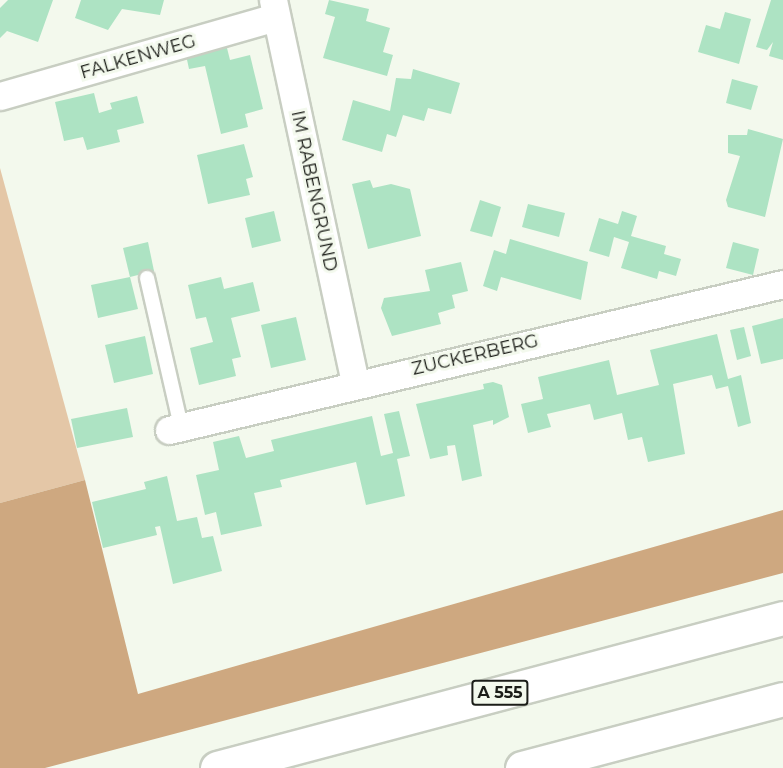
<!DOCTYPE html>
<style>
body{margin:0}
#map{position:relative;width:783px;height:768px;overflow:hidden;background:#f3f9ed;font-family:Montserrat,sans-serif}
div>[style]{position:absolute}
.green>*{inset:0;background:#e4c7a7}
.forest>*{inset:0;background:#cea880}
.building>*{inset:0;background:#ade3c3}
.roads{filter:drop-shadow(2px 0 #c8cec2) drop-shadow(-2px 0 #c8cec2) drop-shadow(0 2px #c8cec2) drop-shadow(0 -2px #c8cec2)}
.lane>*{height:14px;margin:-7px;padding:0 7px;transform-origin:7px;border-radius:7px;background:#fff}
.street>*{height:27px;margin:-13.5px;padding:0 13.5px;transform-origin:13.5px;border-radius:13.5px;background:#fff}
.highway>*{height:33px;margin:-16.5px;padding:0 16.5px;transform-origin:16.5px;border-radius:16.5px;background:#fff}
span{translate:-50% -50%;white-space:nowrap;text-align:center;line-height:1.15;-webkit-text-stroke:6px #f3f9ed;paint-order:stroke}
.shield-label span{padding:2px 4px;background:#f3f9ed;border:2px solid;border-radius:4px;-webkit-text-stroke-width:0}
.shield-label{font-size:16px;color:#1b1d18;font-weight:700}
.street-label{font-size:18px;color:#1b1d18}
</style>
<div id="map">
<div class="green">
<i style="clip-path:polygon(0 168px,85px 480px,0 503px)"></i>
</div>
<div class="forest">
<i style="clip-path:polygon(85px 480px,138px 694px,783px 510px,783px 573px,45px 768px,0 768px,0 503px)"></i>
</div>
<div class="building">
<i style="clip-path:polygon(8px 0,53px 0,38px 42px,7px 31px,0 38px,0 8px)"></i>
<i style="clip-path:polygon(81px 0,164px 0,160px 15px,122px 9px,108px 30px,75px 18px)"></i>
<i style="clip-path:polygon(329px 0,369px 9px,366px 21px,390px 28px,383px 52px,393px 55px,387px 76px,323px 58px,335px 17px,325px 14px)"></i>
<i style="clip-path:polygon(771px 0,783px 0,783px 60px,769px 56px,773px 42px,767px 50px,756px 47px)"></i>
<i style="clip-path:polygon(725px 12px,751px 19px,739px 64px,698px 52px,706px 25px,720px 29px)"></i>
<i style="clip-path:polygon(226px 44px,230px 60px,250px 55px,263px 109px,245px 114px,248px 127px,221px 134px,205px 66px,189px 69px,186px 55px)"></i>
<i style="clip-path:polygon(413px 69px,460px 83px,451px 114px,428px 108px,424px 121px,403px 115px,396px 137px,387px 134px,382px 152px,342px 140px,353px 100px,390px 111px,396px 78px,411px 79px)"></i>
<i style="clip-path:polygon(732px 79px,758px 86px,751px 110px,726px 103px)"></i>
<i style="clip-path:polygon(94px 93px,99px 113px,112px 109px,110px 103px,137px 96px,144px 123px,117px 130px,120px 142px,87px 150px,83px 137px,64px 141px,55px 102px)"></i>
<i style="clip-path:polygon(748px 129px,783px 139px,765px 217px,728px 207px,726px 200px,740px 156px,728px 153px,728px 135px,747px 135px)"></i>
<i style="clip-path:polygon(244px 144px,253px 177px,246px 179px,250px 195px,208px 204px,197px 155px)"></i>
<i style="clip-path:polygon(370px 180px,373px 188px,391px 184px,410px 189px,421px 236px,368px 249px,352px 184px)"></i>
<i style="clip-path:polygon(480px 200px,501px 207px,492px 237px,470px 231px)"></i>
<i style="clip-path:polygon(528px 204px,565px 213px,559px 237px,522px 227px)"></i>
<i style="clip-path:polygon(274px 211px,281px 241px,252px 248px,245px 218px)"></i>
<i style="clip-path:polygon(622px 211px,637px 216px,631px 236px,666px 246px,664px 254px,681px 259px,676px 276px,659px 271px,657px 279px,621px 268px,629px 242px,614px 237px,609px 257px,589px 251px,599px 218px,618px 224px)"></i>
<i style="clip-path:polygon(510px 239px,588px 262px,581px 300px,501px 277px,497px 291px,483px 286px,494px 250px,506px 254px)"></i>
<i style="clip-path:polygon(148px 242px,154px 271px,130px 277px,123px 248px)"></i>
<i style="clip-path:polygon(733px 242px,759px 249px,753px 275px,726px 268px)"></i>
<i style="clip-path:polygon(461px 262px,468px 291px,452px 295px,455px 308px,438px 313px,441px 324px,392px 336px,381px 308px,384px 298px,430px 291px,425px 270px)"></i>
<i style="clip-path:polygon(130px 277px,138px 309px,98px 318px,91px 285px)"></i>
<i style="clip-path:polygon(221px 277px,224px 289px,253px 282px,260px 311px,231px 318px,241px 357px,232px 359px,236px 376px,199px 385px,190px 348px,213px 342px,206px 317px,196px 319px,188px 285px)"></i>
<i style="clip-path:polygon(296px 317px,306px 360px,271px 368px,261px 325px)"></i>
<i style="clip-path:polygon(783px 318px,783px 359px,761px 364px,752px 326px)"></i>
<i style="clip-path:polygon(744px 327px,751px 356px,737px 360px,730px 330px)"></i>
<i style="clip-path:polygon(717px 334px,728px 379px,741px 375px,751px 423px,738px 427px,728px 386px,716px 389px,712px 375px,673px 384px,685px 454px,648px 462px,642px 437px,628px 440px,622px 413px,594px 420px,590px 404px,547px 414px,551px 427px,528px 433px,521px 404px,543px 399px,538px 377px,609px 360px,617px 395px,659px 385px,650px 350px)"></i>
<i style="clip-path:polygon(145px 336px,153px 374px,114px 383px,105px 345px)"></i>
<i style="clip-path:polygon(493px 382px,502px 385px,509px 417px,493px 425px,493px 420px,473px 425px,482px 476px,462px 481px,455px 445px,447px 446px,448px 455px,430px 459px,416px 404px,484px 389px,483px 384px)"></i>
<i style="clip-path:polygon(127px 408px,133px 437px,77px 448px,71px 419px)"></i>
<i style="clip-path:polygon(399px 411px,410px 456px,397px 459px,405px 496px,366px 505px,356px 462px,280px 480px,282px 487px,254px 493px,262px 526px,221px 535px,216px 512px,205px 515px,196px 475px,219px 470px,213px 442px,239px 436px,246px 458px,274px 451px,271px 440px,372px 416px,381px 456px,393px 453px,384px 414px)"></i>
<i style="clip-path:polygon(167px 476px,177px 521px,197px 517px,202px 538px,213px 536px,222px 571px,173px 584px,160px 526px,155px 527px,157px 535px,103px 548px,92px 502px,146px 489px,144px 482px)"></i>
</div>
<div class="roads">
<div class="lane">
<i style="left:147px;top:278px;width:153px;rotate:77.1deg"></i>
</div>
<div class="street">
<i style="left:273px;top:0;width:392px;rotate:77.9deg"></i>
<i style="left:0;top:96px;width:286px;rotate:-16deg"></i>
<i style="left:169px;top:430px;width:631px;rotate:-13.38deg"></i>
</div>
<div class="highway">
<i style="left:217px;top:768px;width:586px;rotate:-14.84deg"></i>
<i style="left:522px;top:768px;width:270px;rotate:-14.8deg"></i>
</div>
</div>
<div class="shield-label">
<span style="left:500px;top:693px">A 555</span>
</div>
<div class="street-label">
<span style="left:138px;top:57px;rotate:-16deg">FALKENWEG</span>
<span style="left:314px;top:191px;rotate:78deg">IM RABENGRUND</span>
<span style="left:475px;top:355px;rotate:-13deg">ZUCKERBERG</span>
</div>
</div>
